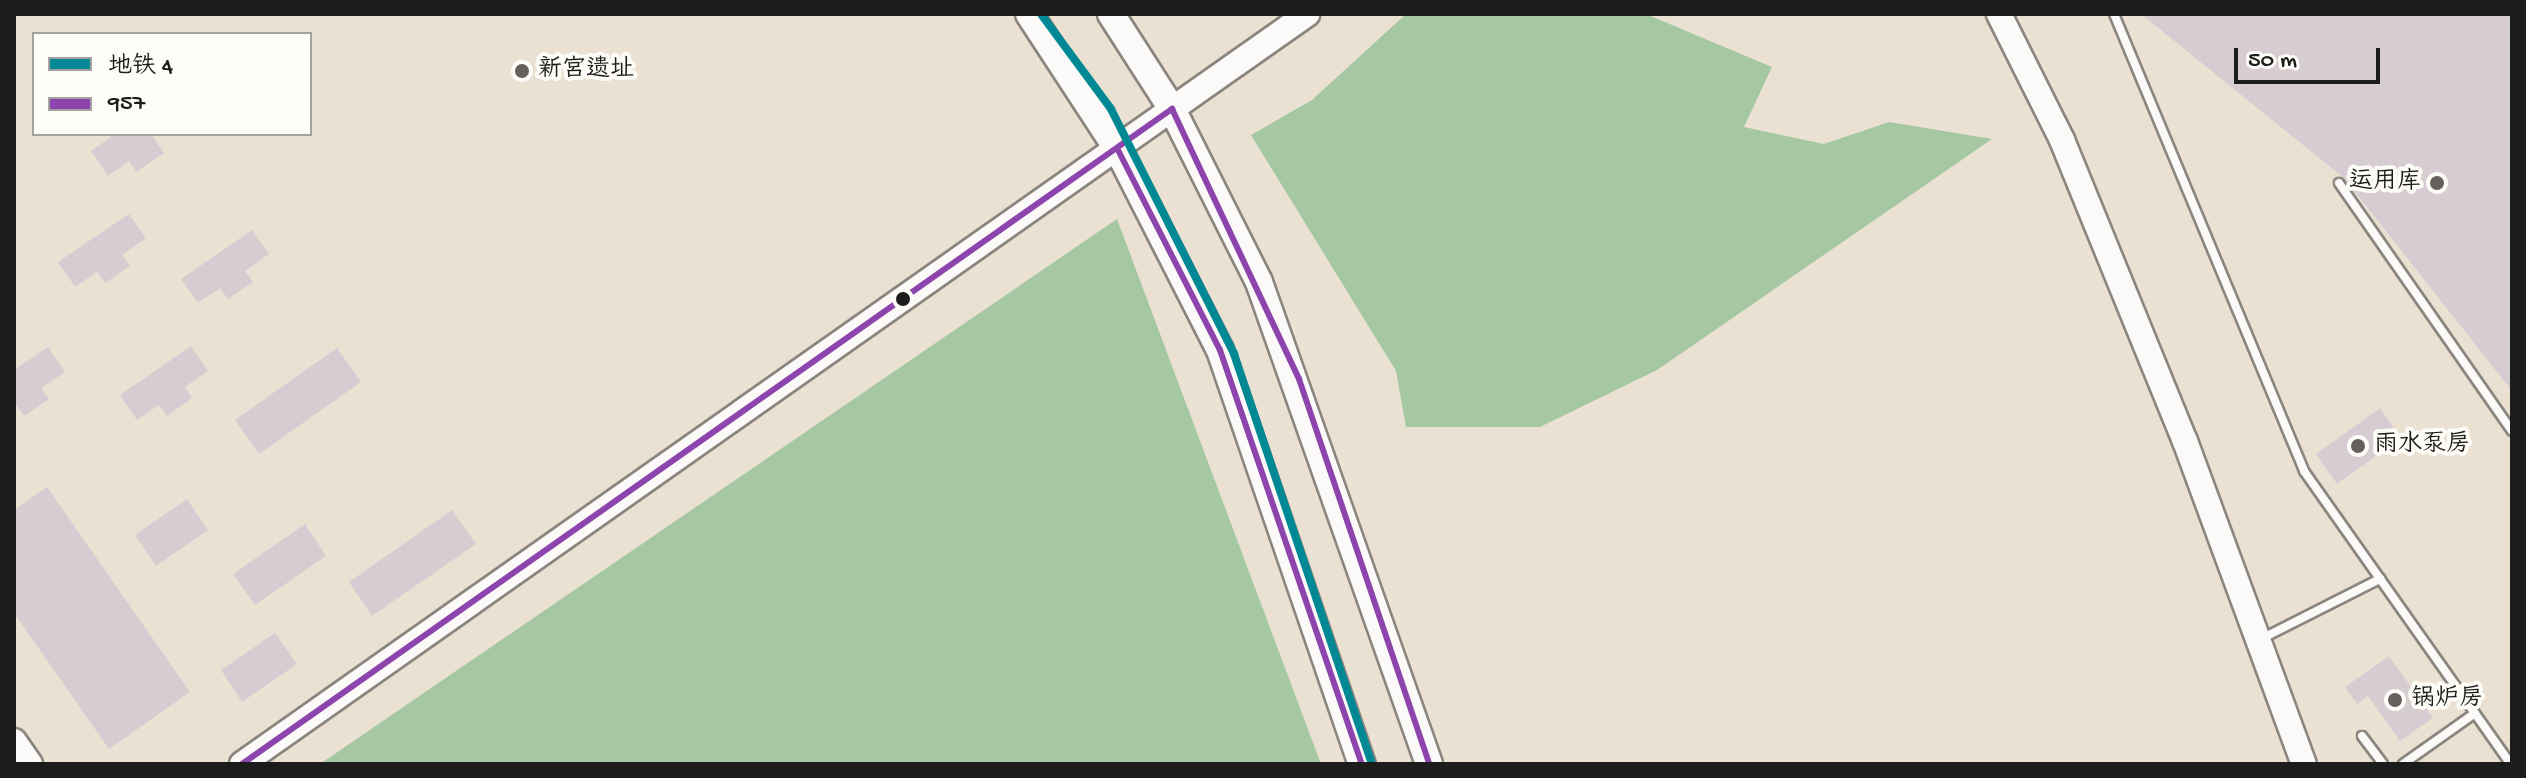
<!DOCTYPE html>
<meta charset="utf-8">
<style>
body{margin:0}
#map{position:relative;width:2526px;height:778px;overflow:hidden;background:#ebe1d3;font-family:"Gochi Hand","LXGW WenKai TC",sans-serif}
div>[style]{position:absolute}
.forest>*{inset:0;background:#a5c8a3}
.building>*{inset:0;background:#d7ccd2}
.roads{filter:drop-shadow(2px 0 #8a857e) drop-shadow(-2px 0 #8a857e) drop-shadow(0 2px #8a857e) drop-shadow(0 -2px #8a857e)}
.lane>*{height:8px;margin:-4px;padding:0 4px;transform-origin:4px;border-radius:4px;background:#fcfaf8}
.secondary>*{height:24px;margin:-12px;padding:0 12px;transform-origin:12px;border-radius:12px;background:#fcfaf8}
.primary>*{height:26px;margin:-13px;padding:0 13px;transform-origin:13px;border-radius:13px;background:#fcfaf8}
.bus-1>*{height:6px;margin:-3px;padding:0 3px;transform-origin:3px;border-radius:3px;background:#8e44ad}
.metro-1>*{height:8px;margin:-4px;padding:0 4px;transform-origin:4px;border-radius:4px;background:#008994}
.dots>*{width:22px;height:22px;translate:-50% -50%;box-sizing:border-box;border:4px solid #fdfcf7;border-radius:50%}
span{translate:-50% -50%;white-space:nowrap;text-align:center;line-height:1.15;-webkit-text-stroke:8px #fdfcf7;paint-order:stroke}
.poi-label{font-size:24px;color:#1c1c1c}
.left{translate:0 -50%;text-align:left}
.right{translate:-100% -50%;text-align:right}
.frame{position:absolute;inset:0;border:16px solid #1c1c1c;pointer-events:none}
.legend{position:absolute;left:32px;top:32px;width:280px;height:104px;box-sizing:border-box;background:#fdfcf7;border:2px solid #a3a29f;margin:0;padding:10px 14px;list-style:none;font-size:24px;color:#1c1c1c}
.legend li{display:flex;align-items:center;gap:16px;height:40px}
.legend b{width:40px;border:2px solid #a3a29f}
.scale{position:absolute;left:2234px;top:48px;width:146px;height:36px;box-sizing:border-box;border:4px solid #1c1c1c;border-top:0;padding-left:10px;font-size:24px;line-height:28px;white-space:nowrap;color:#1c1c1c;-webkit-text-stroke:6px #fdfcf7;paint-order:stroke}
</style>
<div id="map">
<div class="forest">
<i style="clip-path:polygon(1406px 14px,1646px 14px,1772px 67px,1744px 127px,1824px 144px,1889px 122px,1992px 139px,1657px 370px,1540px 427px,1406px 427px,1396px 371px,1251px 135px,1312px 100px)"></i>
<i style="clip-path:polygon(1117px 219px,1321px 764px,320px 764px)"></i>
</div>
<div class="building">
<i style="clip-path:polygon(2141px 14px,2512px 14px,2512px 391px,2344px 178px)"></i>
<i style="clip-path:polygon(115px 134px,151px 134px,164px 153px,136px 172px,129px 161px,108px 176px,91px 151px)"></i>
<i style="clip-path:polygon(129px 214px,146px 238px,122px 255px,130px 266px,105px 283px,97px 272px,75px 287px,58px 262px)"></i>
<i style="clip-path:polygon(252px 230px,269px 254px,245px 271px,253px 282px,228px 299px,220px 288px,198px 303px,181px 279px)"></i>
<i style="clip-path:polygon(191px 346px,208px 371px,185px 387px,192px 398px,167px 416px,159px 405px,137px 420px,120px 395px)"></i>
<i style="clip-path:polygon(48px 347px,65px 372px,41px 388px,49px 399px,24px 416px,14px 402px,14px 370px)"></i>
<i style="clip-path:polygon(337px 348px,361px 382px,259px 454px,235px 420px)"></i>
<i style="clip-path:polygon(2380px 408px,2401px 438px,2337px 484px,2316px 454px)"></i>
<i style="clip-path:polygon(47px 487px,190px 692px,109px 749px,14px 613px,14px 510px)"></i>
<i style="clip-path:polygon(187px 499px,208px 530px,156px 566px,135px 535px)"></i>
<i style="clip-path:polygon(452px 510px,476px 544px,372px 616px,349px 582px)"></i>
<i style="clip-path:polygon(305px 524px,326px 556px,255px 605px,233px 574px)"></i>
<i style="clip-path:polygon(275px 633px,297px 664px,242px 702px,221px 670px)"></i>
<i style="clip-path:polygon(2389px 656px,2433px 718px,2400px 741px,2368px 696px,2357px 704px,2345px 687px)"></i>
</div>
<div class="roads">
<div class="lane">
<i style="left:2114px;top:14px;width:495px;rotate:67.4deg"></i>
<i style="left:2304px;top:471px;width:359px;rotate:54.8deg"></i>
<i style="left:2339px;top:183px;width:302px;rotate:55.1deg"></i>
<i style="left:2259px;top:640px;width:136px;rotate:-26.8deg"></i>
<i style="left:2362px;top:736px;width:35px;rotate:53deg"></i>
<i style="left:2403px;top:764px;width:88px;rotate:-35.3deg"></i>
</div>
<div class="secondary">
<i style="left:1999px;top:14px;width:141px;rotate:63.4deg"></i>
<i style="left:2062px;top:140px;width:325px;rotate:67.8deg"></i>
<i style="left:2185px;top:441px;width:344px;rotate:69.8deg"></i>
<i style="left:14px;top:741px;width:28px;rotate:55deg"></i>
<i style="left:242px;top:764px;width:1303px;rotate:-35.15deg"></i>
</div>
<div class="primary">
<i style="left:1029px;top:14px;width:163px;rotate:56.8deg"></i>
<i style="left:1118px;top:150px;width:225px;rotate:63deg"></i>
<i style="left:1220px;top:350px;width:438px;rotate:71.1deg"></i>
<i style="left:1111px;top:14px;width:113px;rotate:57.3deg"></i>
<i style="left:1172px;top:109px;width:194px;rotate:63.3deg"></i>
<i style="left:1259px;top:282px;width:511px;rotate:70.57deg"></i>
</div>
</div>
<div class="bus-1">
<i style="left:1118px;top:150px;width:225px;rotate:63deg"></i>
<i style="left:1220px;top:350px;width:438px;rotate:71.1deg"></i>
<i style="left:242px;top:764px;width:1138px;rotate:-35.16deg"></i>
<i style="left:1172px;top:109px;width:298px;rotate:64.8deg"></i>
<i style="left:1299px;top:379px;width:406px;rotate:71.3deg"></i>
</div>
<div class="metro-1">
<i style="left:1041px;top:14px;width:118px;rotate:53.6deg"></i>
<i style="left:1111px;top:109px;width:274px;rotate:63.3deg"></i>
<i style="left:1234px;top:354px;width:433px;rotate:71.4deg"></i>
</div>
<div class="dots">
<i style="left:522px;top:71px;background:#64615c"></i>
<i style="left:2437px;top:183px;background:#64615c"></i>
<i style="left:903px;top:299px;background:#1c1c1c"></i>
<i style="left:2358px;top:446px;background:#64615c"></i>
<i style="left:2395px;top:700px;background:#64615c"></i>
</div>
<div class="poi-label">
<span class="left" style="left:538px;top:71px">新宫遗址</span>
<span class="right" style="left:2421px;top:183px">运用库</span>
<span class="left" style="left:2374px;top:446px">雨水泵房</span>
<span class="left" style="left:2411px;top:700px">锅炉房</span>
</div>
<div class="frame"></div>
<ul class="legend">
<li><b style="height:10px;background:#008994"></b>地铁 4</li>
<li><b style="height:10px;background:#8e44ad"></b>957</li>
</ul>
<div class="scale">50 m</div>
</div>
